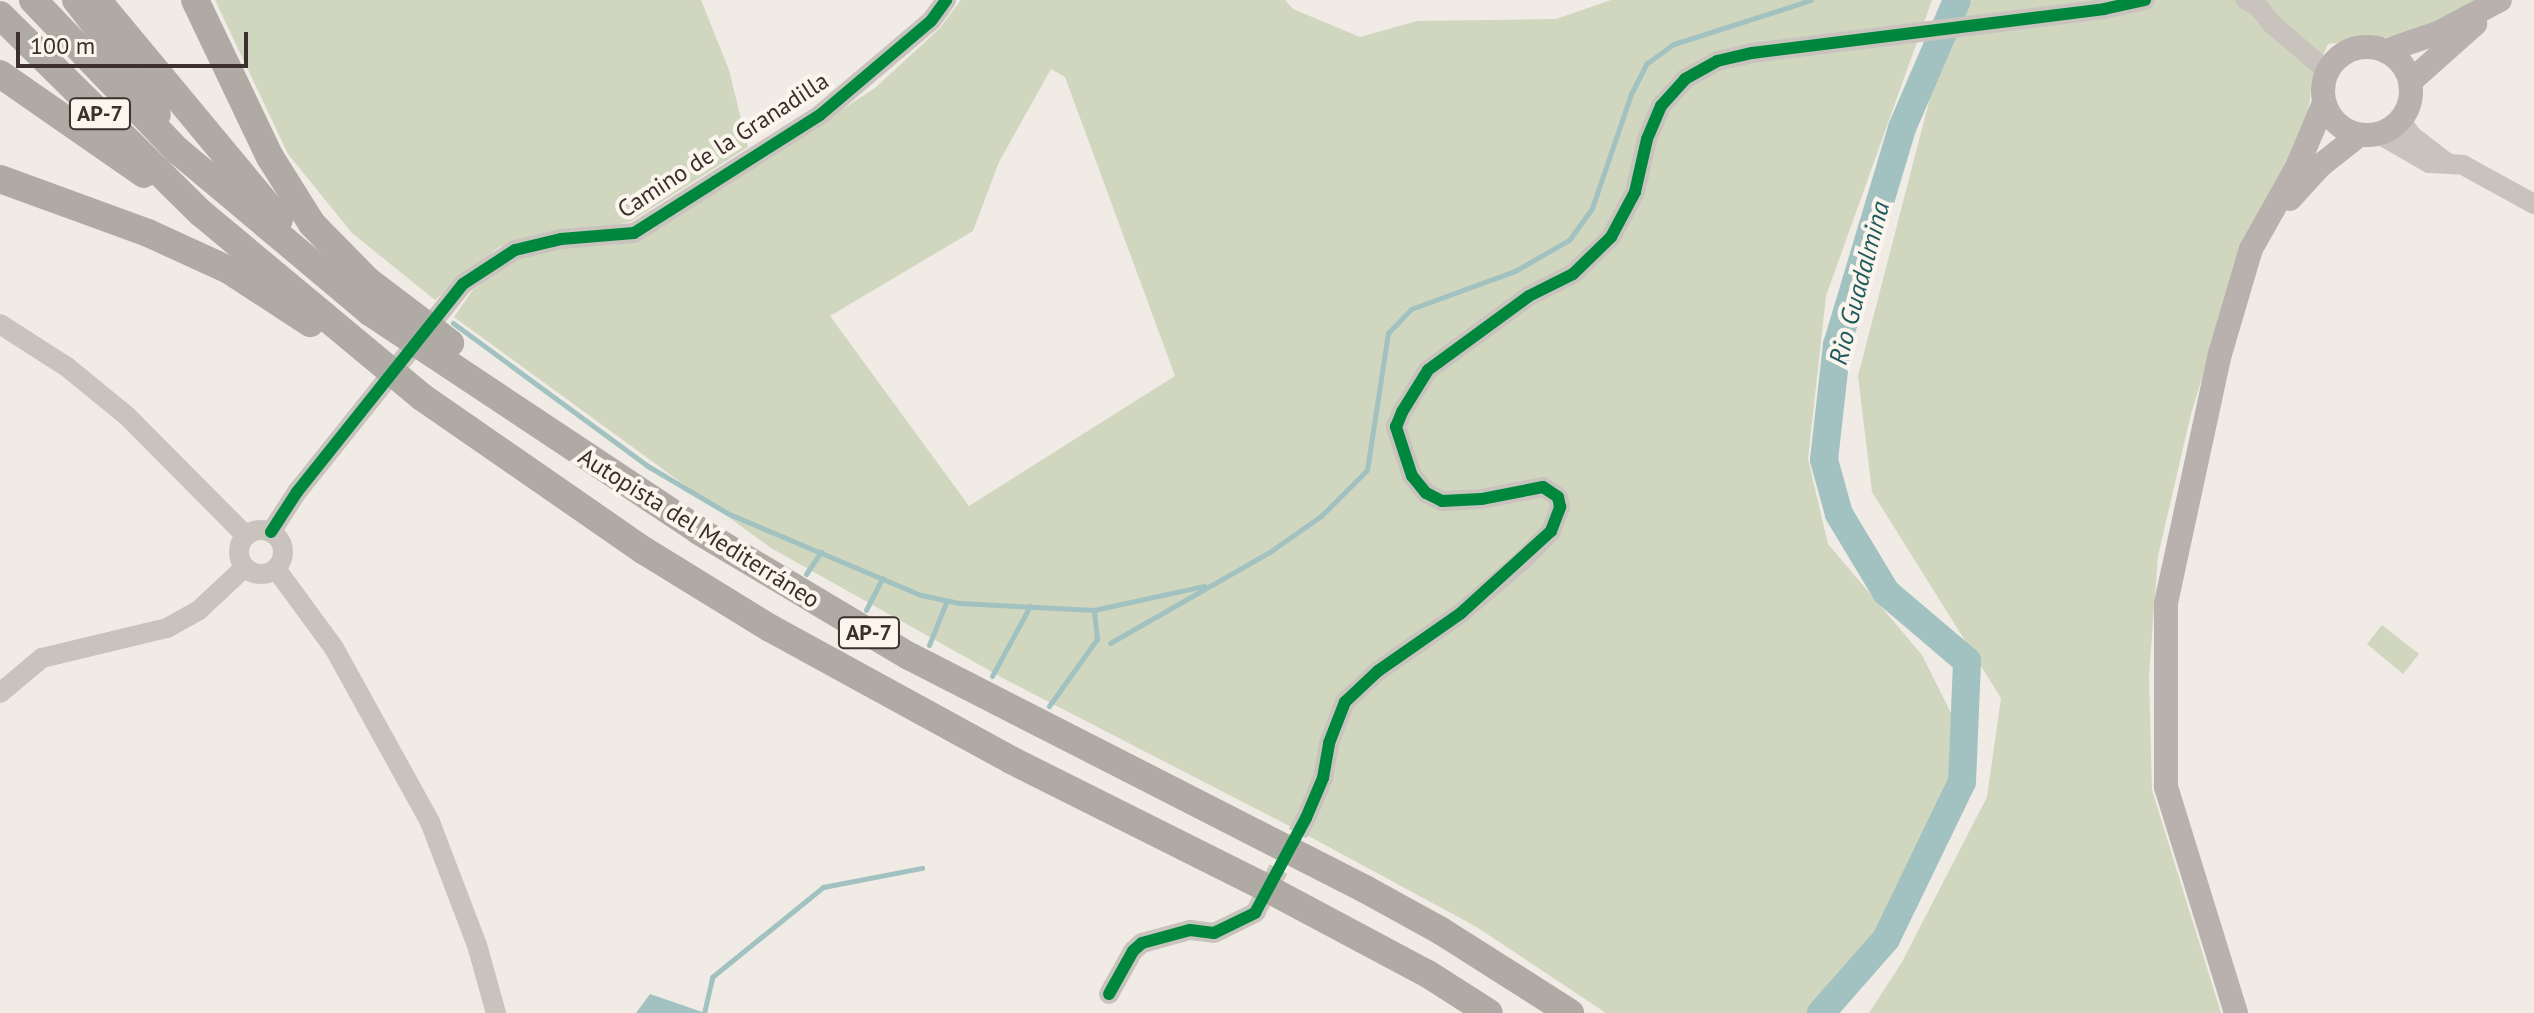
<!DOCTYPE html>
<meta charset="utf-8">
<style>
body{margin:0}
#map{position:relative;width:2534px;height:1013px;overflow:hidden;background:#f0ebe5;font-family:"PT Sans",sans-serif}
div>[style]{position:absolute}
.green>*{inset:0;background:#d1d6bf}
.water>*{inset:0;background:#a1c2c1}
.stream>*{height:5px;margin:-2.5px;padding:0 2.5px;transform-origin:2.5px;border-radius:2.5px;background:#a1c2c1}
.river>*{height:28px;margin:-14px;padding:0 14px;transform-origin:14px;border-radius:14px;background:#a1c2c1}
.minor-tunnel>*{height:20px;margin-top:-10px;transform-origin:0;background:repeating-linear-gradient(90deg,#ccc6c0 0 20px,transparent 0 30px)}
.minor>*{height:20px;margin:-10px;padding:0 10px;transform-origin:10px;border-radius:10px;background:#c9c3be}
.minor>.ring{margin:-10px;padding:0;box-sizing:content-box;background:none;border:20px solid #c9c3be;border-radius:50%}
.major>*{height:24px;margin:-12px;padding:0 12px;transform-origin:12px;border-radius:12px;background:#b8b1ad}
.major>.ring{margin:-12px;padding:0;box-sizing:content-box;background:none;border:24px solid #b8b1ad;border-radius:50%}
.highway>*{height:28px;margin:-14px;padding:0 14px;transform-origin:14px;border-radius:14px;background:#afaaa4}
.cycleway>*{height:12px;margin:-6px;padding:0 6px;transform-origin:6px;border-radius:6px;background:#00873e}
span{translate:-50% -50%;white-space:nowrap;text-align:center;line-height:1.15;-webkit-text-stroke:8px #fbf5ee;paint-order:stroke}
.shield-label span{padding:2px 6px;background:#fbf5ee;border:2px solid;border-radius:6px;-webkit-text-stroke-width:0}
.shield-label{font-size:22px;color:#3b302b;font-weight:700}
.street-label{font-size:24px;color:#3b302b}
.water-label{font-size:26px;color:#1f5a5e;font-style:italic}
.scale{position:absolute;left:16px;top:32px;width:232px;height:36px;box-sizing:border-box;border:4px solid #3b302b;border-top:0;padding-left:10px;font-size:24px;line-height:28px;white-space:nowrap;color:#3b302b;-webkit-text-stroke:6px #fbf5ee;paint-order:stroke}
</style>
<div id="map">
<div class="green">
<i style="clip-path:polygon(215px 0,701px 0,729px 70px,748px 147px,630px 222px,499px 247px,435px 300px,352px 233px,288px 154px)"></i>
<i style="clip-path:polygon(evenodd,961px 0,1285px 0,1293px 9px,1360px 37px,1417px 21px,1556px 19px,1611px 0,1932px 0,1826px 296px,1808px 459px,1828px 544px,1922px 655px,1951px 713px,1948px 789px,1880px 929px,1810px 1013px,1606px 1013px,1475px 926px,1303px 833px,1010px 682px,771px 548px,454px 317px,472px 291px,510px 261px,563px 247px,615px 245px,648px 235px,875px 88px,939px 29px,961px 0,1051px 69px,1065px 77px,1175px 376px,969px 506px,830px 316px,973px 231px,999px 162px,1051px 69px)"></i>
<i style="clip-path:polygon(1972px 0,2486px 0,2421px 33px,2328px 44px,2312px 80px,2306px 132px,2236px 268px,2191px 414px,2158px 556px,2149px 676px,2152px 790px,2221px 1013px,1869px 1013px,1902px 962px,1987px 797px,2001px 698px,1872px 492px,1858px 376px,1932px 90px)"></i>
<i style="clip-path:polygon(2382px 625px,2419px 654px,2403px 674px,2367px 644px)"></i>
</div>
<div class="water">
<i style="clip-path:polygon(650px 994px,705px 1013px,636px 1013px)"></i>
</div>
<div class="stream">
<i style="left:453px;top:323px;width:240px;rotate:36.3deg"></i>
<i style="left:646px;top:465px;width:96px;rotate:30.6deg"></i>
<i style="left:729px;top:514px;width:208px;rotate:22.9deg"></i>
<i style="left:921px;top:595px;width:40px;rotate:12deg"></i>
<i style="left:960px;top:603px;width:134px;rotate:3deg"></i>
<i style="left:1094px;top:610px;width:113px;rotate:-12.3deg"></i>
<i style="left:806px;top:574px;width:27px;rotate:-56deg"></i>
<i style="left:866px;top:610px;width:36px;rotate:-63deg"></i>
<i style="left:1110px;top:643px;width:185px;rotate:-29.7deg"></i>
<i style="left:1271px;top:551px;width:61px;rotate:-35deg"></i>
<i style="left:1321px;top:516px;width:65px;rotate:-45deg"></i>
<i style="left:1367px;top:470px;width:139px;rotate:-81.3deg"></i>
<i style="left:1388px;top:333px;width:33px;rotate:-46deg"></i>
<i style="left:1411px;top:309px;width:111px;rotate:-20.1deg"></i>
<i style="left:1515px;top:271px;width:62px;rotate:-29.9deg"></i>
<i style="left:1569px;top:240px;width:39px;rotate:-54deg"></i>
<i style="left:1592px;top:208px;width:120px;rotate:-71.1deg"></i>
<i style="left:1631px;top:94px;width:34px;rotate:-63deg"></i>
<i style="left:1646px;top:64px;width:34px;rotate:-36deg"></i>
<i style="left:1674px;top:44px;width:144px;rotate:-17.8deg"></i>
<i style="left:929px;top:645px;width:48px;rotate:-68.2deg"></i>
<i style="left:992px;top:676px;width:80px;rotate:-61.5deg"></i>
<i style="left:1049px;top:706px;width:82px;rotate:-54.4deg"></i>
<i style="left:1097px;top:639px;width:29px;rotate:-96deg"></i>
<i style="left:704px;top:1013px;width:37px;rotate:-77deg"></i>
<i style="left:712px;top:977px;width:143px;rotate:-39deg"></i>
<i style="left:823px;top:887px;width:101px;rotate:-10.9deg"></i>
</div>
<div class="river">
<i style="left:1821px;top:1013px;width:98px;rotate:-48.7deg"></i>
<i style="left:1886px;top:939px;width:174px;rotate:-64.2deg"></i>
<i style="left:1962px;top:782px;width:121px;rotate:-87.6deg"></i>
<i style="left:1967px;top:661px;width:106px;rotate:-139.6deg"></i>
<i style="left:1886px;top:592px;width:91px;rotate:-121.1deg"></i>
<i style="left:1839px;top:514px;width:56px;rotate:-105.5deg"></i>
<i style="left:1824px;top:460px;width:116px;rotate:-83.6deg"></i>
<i style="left:1837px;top:345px;width:227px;rotate:-73.3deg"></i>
<i style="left:1902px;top:128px;width:139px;rotate:-66.7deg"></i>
</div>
<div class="minor-tunnel">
<i style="left:1255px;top:913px;width:108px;rotate:-61.8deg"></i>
</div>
<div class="minor">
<i style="left:2246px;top:0;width:12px;rotate:24deg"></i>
<i style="left:2257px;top:5px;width:24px;rotate:52deg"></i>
<i style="left:2272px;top:24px;width:72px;rotate:40.5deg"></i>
<i style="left:2401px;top:121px;width:19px;rotate:54deg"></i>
<i style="left:2412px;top:136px;width:43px;rotate:37.4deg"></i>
<i style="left:2379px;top:134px;width:58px;rotate:30.1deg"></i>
<i style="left:2429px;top:163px;width:34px;rotate:3deg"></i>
<i style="left:2463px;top:165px;width:81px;rotate:28.8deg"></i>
<i style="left:0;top:324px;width:80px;rotate:32.7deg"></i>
<i style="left:67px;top:367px;width:77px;rotate:39.2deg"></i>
<i style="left:127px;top:416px;width:169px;rotate:45.2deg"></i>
<i class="ring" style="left:239px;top:530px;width:24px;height:24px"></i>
<i style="left:271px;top:532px;width:48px;rotate:-57deg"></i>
<i style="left:297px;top:492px;width:266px;rotate:-51.4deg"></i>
<i style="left:463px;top:284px;width:62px;rotate:-33.2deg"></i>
<i style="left:515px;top:250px;width:47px;rotate:-13.4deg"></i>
<i style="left:561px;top:239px;width:73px;rotate:-4.7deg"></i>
<i style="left:634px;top:233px;width:220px;rotate:-32.4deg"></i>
<i style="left:820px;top:115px;width:145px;rotate:-40.3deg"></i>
<i style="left:931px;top:21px;width:26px;rotate:-54deg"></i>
<i style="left:276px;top:569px;width:98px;rotate:53.7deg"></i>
<i style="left:334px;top:648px;width:199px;rotate:61.1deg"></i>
<i style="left:430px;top:822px;width:132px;rotate:69.1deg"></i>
<i style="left:477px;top:945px;width:71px;rotate:74.4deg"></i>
<i style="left:0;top:693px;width:55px;rotate:-39.8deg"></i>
<i style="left:42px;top:658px;width:129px;rotate:-13.5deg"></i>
<i style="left:167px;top:628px;width:35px;rotate:-29deg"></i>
<i style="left:198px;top:611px;width:64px;rotate:-43.1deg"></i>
<i style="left:1306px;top:818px;width:43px;rotate:-67deg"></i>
<i style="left:1323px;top:778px;width:36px;rotate:-80deg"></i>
<i style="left:1329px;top:743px;width:44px;rotate:-68.7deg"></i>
<i style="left:1345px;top:702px;width:45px;rotate:-43.2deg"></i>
<i style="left:1378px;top:671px;width:101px;rotate:-34.9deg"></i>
<i style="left:1461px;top:613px;width:83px;rotate:-40.6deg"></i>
<i style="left:1524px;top:559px;width:39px;rotate:-46deg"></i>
<i style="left:1551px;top:531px;width:26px;rotate:-69deg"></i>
<i style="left:1560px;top:507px;width:10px;rotate:-101deg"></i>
<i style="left:1558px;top:497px;width:18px;rotate:-146deg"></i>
<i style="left:1543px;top:487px;width:63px;rotate:169deg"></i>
<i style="left:1481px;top:499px;width:39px;rotate:177deg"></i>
<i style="left:1442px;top:501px;width:18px;rotate:-153deg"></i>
<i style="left:1426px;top:493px;width:22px;rotate:-129deg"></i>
<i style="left:1412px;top:476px;width:52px;rotate:-108.1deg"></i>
<i style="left:1396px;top:427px;width:16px;rotate:-68deg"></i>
<i style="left:1402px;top:412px;width:49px;rotate:-58.2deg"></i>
<i style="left:1428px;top:370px;width:125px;rotate:-36.2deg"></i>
<i style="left:1529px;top:296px;width:49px;rotate:-26.6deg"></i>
<i style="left:1573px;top:274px;width:53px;rotate:-44.2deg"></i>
<i style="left:1611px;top:237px;width:51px;rotate:-61.9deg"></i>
<i style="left:1635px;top:192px;width:54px;rotate:-77.2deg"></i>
<i style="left:1647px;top:139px;width:36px;rotate:-67deg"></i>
<i style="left:1661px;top:106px;width:36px;rotate:-48deg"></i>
<i style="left:1685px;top:79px;width:37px;rotate:-29deg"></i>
<i style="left:1717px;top:61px;width:36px;rotate:-13deg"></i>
<i style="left:1752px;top:53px;width:355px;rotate:-7.1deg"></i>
<i style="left:2104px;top:9px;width:42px;rotate:-12.4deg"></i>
<i style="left:1109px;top:994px;width:49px;rotate:-60.8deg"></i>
<i style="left:1133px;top:951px;width:12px;rotate:-42deg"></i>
<i style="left:1142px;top:943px;width:50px;rotate:-15.2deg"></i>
<i style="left:1190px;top:930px;width:24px;rotate:7deg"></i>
<i style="left:1214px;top:933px;width:46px;rotate:-26deg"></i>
</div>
<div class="major">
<i class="ring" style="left:2323px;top:47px;width:64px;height:64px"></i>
<i style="left:2385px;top:51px;width:56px;rotate:-18.8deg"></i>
<i style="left:2438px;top:33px;width:70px;rotate:-28deg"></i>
<i style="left:2411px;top:81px;width:86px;rotate:-41.7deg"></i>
<i style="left:2290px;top:199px;width:46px;rotate:-47.6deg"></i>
<i style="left:2321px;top:165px;width:48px;rotate:-38.3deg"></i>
<i style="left:2236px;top:1013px;width:237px;rotate:-107.2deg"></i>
<i style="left:2166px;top:787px;width:184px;rotate:-90deg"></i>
<i style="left:2166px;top:603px;width:255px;rotate:-77.8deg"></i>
<i style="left:2220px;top:354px;width:109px;rotate:-73.6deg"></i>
<i style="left:2251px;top:249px;width:94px;rotate:-60.7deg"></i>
<i style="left:2297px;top:167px;width:69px;rotate:-67.1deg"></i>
</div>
<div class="highway">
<i style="left:33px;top:0;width:208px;rotate:46.2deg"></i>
<i style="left:177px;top:150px;width:252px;rotate:40deg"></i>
<i style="left:370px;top:312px;width:395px;rotate:33.6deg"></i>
<i style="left:699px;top:531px;width:244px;rotate:30.8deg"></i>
<i style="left:909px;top:656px;width:512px;rotate:27.07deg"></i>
<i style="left:1365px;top:889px;width:87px;rotate:28.9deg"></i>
<i style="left:1441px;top:931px;width:153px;rotate:32.4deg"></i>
<i style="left:76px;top:0;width:98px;rotate:52.1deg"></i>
<i style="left:136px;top:77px;width:43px;rotate:61.1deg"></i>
<i style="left:97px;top:0;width:285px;rotate:50.3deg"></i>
<i style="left:195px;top:0;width:174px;rotate:64.5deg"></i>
<i style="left:270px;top:157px;width:79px;rotate:57.9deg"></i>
<i style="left:312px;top:224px;width:80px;rotate:45.5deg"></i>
<i style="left:368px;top:281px;width:103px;rotate:37.1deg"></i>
<i style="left:0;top:15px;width:282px;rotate:44.6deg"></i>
<i style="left:201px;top:213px;width:288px;rotate:39.8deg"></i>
<i style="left:422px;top:397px;width:269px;rotate:34.7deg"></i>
<i style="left:643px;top:550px;width:149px;rotate:31.6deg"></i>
<i style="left:770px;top:628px;width:275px;rotate:28.7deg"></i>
<i style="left:1011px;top:760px;width:280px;rotate:26.6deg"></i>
<i style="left:1261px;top:885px;width:189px;rotate:28.1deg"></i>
<i style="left:1428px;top:974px;width:72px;rotate:32.6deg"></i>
<i style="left:0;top:74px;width:175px;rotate:34.8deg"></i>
<i style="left:0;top:179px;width:158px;rotate:20deg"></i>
<i style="left:148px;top:233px;width:89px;rotate:24.6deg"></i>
<i style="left:229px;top:270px;width:97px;rotate:33.2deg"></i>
</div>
<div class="cycleway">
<i style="left:271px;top:532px;width:48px;rotate:-57deg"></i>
<i style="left:297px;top:492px;width:266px;rotate:-51.4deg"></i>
<i style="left:463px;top:284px;width:62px;rotate:-33.2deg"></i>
<i style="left:515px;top:250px;width:47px;rotate:-13.4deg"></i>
<i style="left:561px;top:239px;width:73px;rotate:-4.7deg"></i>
<i style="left:634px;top:233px;width:220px;rotate:-32.4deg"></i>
<i style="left:820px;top:115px;width:145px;rotate:-40.3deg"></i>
<i style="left:931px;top:21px;width:26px;rotate:-54deg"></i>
<i style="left:1109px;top:994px;width:49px;rotate:-60.8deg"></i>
<i style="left:1133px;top:951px;width:12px;rotate:-42deg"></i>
<i style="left:1142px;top:943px;width:50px;rotate:-15.2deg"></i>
<i style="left:1190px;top:930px;width:24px;rotate:7deg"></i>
<i style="left:1214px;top:933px;width:46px;rotate:-26deg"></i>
<i style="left:1255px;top:913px;width:108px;rotate:-61.8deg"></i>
<i style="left:1306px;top:818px;width:43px;rotate:-67deg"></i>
<i style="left:1323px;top:778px;width:36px;rotate:-80deg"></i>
<i style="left:1329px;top:743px;width:44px;rotate:-68.7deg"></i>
<i style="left:1345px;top:702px;width:45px;rotate:-43.2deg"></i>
<i style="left:1378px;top:671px;width:101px;rotate:-34.9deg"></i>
<i style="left:1461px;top:613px;width:122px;rotate:-42.3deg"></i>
<i style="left:1551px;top:531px;width:26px;rotate:-69deg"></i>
<i style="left:1560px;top:507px;width:10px;rotate:-101deg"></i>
<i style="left:1558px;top:497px;width:18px;rotate:-146deg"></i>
<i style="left:1543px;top:487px;width:63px;rotate:169deg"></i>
<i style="left:1481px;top:499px;width:39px;rotate:177deg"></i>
<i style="left:1442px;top:501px;width:18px;rotate:-153deg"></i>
<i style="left:1426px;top:493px;width:22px;rotate:-129deg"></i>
<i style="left:1412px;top:476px;width:52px;rotate:-108.1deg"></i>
<i style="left:1396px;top:427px;width:16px;rotate:-68deg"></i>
<i style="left:1402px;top:412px;width:49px;rotate:-58.2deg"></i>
<i style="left:1428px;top:370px;width:125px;rotate:-36.2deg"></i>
<i style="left:1529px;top:296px;width:49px;rotate:-26.6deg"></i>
<i style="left:1573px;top:274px;width:53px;rotate:-44.2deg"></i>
<i style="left:1611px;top:237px;width:51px;rotate:-61.9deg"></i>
<i style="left:1635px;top:192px;width:54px;rotate:-77.2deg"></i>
<i style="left:1647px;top:139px;width:36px;rotate:-67deg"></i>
<i style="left:1661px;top:106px;width:36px;rotate:-48deg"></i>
<i style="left:1685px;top:79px;width:37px;rotate:-29deg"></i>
<i style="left:1717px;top:61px;width:36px;rotate:-13deg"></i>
<i style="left:1752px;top:53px;width:355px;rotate:-7.1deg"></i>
<i style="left:2104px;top:9px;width:42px;rotate:-12.4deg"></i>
</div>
<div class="shield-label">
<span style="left:100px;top:114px">AP-7</span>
<span style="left:869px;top:633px">AP-7</span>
</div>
<div class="street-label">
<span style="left:723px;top:145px;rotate:-33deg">Camino de la Granadilla</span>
<span style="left:699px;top:528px;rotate:32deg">Autopista del Mediterráneo</span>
</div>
<div class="water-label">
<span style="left:1859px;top:283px;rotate:-75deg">Rio Guadalmina</span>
</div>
<div class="scale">100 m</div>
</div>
